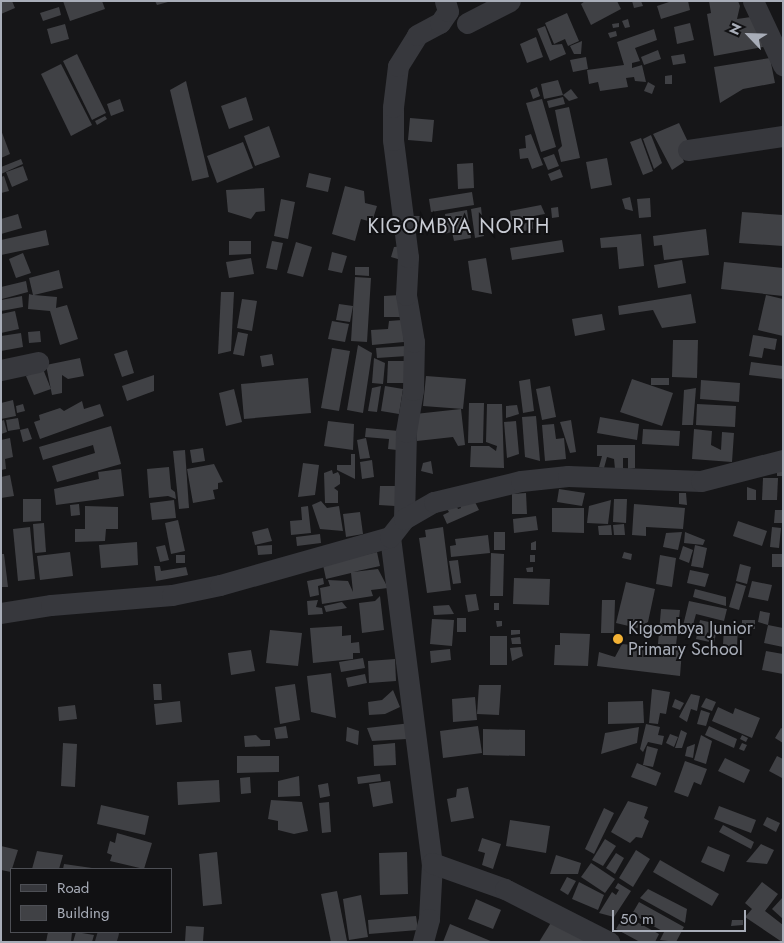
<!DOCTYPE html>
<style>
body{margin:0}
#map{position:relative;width:784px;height:943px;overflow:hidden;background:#161618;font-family:Jost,sans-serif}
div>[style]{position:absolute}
.building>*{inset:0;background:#404145}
.street>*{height:21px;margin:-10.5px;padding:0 10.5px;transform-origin:10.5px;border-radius:10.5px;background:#37383d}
.dots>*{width:14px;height:14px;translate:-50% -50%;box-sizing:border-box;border:2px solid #111113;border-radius:50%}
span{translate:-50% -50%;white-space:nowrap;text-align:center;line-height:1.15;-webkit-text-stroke:4px #111113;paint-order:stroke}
.poi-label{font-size:18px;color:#a8adb8}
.left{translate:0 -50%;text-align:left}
.quarter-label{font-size:20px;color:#c9ccd4;letter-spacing:1px}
.frame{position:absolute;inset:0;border:2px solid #a8adb8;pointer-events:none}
.legend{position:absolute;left:10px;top:868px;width:162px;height:65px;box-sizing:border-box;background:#111113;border:1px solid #4d4f55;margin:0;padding:6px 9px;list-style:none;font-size:15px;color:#a8adb8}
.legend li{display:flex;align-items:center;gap:10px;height:25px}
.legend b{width:25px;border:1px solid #4d4f55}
.north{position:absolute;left:724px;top:10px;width:50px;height:50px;-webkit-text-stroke:4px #111113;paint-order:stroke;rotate:294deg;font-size:14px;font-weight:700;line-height:20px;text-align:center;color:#a8adb8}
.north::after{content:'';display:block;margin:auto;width:18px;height:22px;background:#a8adb8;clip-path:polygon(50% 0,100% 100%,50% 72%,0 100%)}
.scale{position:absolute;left:612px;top:910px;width:134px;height:22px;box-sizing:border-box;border:2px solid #a8adb8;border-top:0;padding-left:6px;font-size:15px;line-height:18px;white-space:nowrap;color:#a8adb8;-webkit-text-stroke:4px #111113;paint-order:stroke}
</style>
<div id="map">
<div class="building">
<i style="clip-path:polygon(1px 1px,12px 1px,15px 8px,1px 14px)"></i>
<i style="clip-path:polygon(63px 1px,102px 1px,105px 9px,70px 21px)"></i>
<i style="clip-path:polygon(155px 1px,168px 1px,168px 2px,157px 5px)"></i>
<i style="clip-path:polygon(585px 1px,617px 1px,621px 9px,591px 25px,581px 4px)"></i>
<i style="clip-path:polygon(632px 1px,641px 1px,643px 6px,634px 8px)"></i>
<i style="clip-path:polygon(672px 1px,688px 1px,690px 10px,661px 19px,657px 6px)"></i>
<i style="clip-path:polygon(709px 1px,738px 1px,740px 6px,737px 19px,758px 16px,763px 47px,714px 56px,707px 14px,711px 13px)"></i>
<i style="clip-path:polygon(59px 7px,61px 15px,43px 21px,40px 13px)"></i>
<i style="clip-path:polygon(567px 13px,579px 41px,568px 46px,565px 39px,554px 44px,545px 23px)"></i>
<i style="clip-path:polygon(628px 19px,630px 27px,625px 28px,622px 21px)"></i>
<i style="clip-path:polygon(619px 23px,619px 27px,613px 28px,612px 24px)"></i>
<i style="clip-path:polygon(690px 23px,694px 40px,677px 44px,674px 27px)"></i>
<i style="clip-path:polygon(65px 24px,69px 39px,51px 44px,47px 29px)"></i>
<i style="clip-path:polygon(545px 26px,552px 45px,562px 44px,566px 54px,550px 61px,537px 29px)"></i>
<i style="clip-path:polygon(654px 29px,657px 40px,635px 48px,640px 61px,632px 63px,632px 68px,642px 65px,646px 82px,635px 81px,634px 77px,626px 78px,628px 87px,600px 91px,598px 82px,589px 84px,587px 70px,624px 65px,617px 42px)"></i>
<i style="clip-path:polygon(616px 31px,617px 36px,610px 38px,608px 33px)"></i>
<i style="clip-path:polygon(536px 37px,543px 57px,527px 63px,520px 44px)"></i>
<i style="clip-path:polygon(582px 41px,581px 54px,574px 54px,570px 46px)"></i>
<i style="clip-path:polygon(658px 50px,661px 59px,644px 65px,641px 57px)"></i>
<i style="clip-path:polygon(77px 54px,106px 113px,92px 120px,63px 61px)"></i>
<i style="clip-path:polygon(684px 54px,686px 63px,673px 65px,671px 56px)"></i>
<i style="clip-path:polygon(586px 57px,588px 69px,573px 72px,570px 60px)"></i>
<i style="clip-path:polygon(770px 58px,775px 83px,743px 89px,720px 103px,714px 67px)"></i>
<i style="clip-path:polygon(61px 64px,92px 125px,71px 136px,41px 74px)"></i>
<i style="clip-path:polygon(672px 75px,672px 84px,665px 84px,665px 76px)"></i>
<i style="clip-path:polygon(558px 80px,563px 95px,544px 99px,541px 84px)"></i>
<i style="clip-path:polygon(186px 81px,209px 177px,192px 181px,170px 90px)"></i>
<i style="clip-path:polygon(648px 82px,655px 86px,652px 94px,644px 91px)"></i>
<i style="clip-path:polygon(537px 87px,540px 96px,533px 99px,530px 90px)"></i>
<i style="clip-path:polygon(571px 89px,578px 98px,569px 101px,563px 95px)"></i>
<i style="clip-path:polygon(246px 97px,253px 120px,229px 129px,221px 106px)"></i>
<i style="clip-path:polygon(563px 97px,565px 104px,549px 108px,547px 101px)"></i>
<i style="clip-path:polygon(120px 99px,124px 111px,111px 116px,107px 104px)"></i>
<i style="clip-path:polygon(542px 99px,556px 147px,541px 152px,526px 103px)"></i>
<i style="clip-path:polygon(569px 107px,580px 158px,561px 162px,558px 150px,562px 146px,555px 110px)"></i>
<i style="clip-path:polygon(105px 116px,107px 119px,97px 125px,95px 121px)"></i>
<i style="clip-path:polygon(410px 118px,434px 120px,432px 142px,408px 140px)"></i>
<i style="clip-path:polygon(679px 123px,689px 144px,681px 153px,684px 162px,672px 170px,653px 134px)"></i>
<i style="clip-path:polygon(269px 126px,280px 157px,255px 166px,244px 136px)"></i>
<i style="clip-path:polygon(1px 130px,10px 154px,1px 158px)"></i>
<i style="clip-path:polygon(531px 134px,543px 165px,532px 169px,528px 158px,520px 159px,519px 149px,526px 148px,525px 136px)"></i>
<i style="clip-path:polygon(651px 135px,662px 163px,654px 169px,643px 139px)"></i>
<i style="clip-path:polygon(641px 138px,653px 171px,643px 175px,630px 142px)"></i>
<i style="clip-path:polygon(243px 142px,253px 168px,217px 183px,207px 156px)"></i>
<i style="clip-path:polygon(554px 154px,559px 166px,548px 170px,543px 158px)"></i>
<i style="clip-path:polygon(607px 158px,612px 185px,591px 189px,586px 162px)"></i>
<i style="clip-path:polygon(21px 159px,23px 164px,1px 174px,1px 167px)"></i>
<i style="clip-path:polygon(473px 163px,474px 188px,458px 189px,457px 164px)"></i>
<i style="clip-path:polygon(23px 166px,28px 180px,12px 187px,6px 172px)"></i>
<i style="clip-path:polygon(560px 169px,563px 177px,551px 181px,548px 174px)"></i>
<i style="clip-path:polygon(309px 173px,331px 178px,328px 192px,306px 187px)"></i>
<i style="clip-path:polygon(4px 176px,9px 191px,1px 193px,1px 177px)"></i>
<i style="clip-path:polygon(345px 186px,364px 191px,365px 203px,377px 206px,372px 222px,361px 219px,355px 241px,332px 234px)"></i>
<i style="clip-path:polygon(264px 188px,265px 211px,256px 212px,251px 219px,228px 212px,226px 190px)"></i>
<i style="clip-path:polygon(472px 192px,474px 205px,431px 212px,429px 199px)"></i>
<i style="clip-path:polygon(630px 197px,633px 211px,625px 209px,622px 199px)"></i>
<i style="clip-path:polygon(650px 198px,651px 217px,639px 218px,637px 199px)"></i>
<i style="clip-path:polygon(281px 199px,295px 202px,288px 239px,274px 236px)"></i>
<i style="clip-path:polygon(541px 205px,545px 214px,511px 220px,510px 211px)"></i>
<i style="clip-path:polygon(481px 207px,484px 236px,475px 238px,471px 209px)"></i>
<i style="clip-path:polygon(558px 207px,559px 217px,552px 218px,551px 208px)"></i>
<i style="clip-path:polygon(467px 210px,471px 238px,454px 241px,452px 232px,444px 234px,442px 222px,446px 221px,445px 214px)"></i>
<i style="clip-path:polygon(742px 212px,783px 215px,783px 246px,739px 243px)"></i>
<i style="clip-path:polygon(18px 214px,22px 228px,1px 234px,1px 219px)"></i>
<i style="clip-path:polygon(410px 216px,422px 216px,421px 230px,409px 230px)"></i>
<i style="clip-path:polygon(533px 221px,533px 229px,524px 231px,523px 224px)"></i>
<i style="clip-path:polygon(706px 229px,709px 255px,664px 260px,662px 245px,654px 246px,653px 236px)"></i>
<i style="clip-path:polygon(46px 230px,49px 245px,1px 255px,1px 240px)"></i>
<i style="clip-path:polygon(641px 234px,644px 266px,619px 269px,617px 247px,601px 248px,600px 238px)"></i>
<i style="clip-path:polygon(562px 240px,564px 252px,512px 260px,510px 248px)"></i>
<i style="clip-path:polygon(229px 241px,251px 241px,251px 254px,229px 255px)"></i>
<i style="clip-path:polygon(272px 241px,283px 243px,277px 270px,266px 268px)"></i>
<i style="clip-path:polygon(296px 242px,312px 247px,303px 277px,287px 273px)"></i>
<i style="clip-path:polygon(405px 246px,401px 260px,391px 257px,394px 247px)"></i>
<i style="clip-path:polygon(332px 252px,347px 256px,342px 273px,328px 270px)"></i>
<i style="clip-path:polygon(23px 253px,31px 273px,16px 278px,9px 259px)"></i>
<i style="clip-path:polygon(251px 258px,254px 274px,229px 278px,226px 262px)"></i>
<i style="clip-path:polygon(486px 258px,492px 294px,472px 290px,468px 261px)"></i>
<i style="clip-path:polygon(682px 260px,686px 283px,658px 288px,654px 265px)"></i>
<i style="clip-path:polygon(724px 262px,783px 268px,783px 296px,721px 289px)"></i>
<i style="clip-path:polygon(355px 267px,369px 267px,369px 276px,355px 275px)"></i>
<i style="clip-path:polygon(59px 270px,63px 288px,34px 295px,57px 297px,56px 308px,67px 305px,78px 339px,60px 345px,50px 311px,28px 309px,29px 294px,33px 295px,29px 278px)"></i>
<i style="clip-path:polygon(355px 277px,371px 278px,367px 342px,351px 341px)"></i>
<i style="clip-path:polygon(26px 281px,28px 292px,2px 299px,1px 287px)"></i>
<i style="clip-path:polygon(221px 292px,234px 292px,231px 351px,218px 354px)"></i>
<i style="clip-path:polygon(691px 294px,696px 323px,662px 328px,653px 310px,619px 315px,618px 306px)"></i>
<i style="clip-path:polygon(400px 295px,401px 317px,384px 317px,384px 296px)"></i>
<i style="clip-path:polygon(766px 295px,783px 299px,783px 336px,758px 330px)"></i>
<i style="clip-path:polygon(22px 296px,23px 307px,1px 311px,1px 300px)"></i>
<i style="clip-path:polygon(242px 299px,257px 301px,252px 331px,237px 328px)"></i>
<i style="clip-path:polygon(339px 304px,353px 306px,350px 322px,336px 320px)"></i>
<i style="clip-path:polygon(15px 311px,19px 329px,1px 333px,1px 314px)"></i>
<i style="clip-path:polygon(602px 314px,605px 330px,575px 336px,572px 319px)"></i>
<i style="clip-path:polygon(402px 320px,404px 342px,372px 345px,371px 330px,388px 329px,389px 321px)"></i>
<i style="clip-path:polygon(332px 321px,349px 324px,345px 342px,328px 339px)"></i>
<i style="clip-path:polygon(40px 331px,41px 342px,29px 343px,28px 332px)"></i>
<i style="clip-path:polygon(238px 332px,248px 334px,244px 356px,233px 354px)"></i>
<i style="clip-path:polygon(21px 333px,23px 347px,1px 351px,1px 336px)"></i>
<i style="clip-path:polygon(753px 335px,777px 339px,775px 350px,764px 348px,762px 358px,749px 356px)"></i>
<i style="clip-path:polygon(673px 340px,698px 340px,697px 378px,672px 377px)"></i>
<i style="clip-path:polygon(358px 345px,372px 353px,363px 413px,347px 410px)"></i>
<i style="clip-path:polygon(406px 346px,407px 356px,377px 358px,376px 348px)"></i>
<i style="clip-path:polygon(332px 348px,350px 351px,339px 411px,321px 408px)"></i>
<i style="clip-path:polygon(127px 350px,134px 373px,122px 377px,114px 354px)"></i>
<i style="clip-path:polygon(272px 354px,274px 365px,262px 367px,260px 356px)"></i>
<i style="clip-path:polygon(80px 358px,84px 376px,68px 379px,62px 375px,62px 393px,52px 395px,46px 365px)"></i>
<i style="clip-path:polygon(374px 358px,385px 363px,383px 384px,372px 383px)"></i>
<i style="clip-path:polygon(388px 361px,407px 361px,406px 383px,387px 383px)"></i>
<i style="clip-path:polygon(751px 362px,783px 366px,783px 379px,749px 375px)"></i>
<i style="clip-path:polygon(43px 369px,51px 389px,34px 395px,26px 376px)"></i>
<i style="clip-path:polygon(154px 375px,154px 391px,127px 401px,122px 386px)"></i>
<i style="clip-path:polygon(426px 376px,466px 379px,463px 409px,423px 406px)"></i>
<i style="clip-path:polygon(308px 378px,311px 413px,244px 419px,241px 384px)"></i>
<i style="clip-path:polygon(651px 378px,669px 378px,669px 385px,651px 385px)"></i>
<i style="clip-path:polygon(530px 379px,534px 411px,523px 413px,519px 381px)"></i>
<i style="clip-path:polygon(632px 379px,673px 393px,662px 426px,620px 412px)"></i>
<i style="clip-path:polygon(701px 380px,740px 383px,739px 402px,700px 399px)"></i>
<i style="clip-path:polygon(381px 386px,377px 412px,368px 411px,372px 388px)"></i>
<i style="clip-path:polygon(385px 386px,403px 389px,399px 414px,381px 411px)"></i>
<i style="clip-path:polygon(550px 386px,556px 417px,542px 420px,536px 389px)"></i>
<i style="clip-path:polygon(696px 388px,693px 425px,682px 425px,684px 390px)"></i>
<i style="clip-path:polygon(234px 389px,242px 422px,226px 426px,219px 393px)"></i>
<i style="clip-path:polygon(13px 400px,16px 416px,1px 419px,1px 403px)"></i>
<i style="clip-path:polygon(82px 401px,84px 409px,100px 404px,104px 416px,40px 439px,34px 422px,40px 420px,39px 415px,60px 408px,64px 411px)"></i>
<i style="clip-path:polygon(469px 403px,484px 403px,483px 443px,468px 443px)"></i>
<i style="clip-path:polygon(23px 404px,25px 411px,17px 413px,16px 406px)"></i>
<i style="clip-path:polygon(487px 404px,502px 404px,504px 468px,470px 467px,471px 446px,489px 446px,496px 451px,497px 446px,486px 442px)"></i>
<i style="clip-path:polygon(697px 404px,736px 406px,735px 427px,696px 425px)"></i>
<i style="clip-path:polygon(517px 405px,519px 414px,506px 418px,506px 406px)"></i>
<i style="clip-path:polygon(461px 409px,465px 445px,458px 446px,453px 437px,417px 441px,415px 414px)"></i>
<i style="clip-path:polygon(536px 416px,540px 461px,525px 457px,522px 417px)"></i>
<i style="clip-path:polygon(600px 417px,639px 424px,637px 440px,597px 433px)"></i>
<i style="clip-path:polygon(18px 418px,20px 429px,8px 431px,6px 420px)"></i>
<i style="clip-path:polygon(4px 420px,7px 432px,1px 434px,1px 421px)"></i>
<i style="clip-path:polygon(571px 420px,576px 452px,570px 453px,560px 422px)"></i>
<i style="clip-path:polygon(328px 421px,354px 424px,353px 450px,324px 446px)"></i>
<i style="clip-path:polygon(516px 421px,519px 454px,507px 458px,504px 422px)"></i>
<i style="clip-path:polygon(554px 424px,556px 439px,564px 438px,566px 459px,545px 461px,542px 425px)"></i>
<i style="clip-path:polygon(111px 426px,121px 464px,57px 482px,52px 466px,95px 453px,93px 445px,43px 460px,39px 447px)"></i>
<i style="clip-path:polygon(28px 428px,32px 439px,23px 442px,20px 430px)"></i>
<i style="clip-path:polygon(366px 428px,399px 431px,397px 450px,388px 449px,389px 439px,365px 437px)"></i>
<i style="clip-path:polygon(643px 429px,680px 431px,679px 446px,642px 444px)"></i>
<i style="clip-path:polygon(694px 429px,712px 431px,711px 445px,721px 450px,722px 432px,734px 433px,732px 462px,692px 459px)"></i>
<i style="clip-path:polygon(10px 438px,13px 457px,5px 459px,6px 469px,1px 470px,1px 440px)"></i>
<i style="clip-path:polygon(366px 438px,370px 458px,360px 459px,357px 440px)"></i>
<i style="clip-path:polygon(597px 445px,635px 445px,635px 468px,628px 469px,628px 458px,623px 458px,623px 469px,615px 469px,614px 459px,607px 457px,604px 468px,599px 467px,602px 456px,597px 456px)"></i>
<i style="clip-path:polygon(203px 448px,205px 461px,192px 463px,190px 450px)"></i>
<i style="clip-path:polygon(185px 450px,189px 508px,179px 509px,173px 451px)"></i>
<i style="clip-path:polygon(351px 454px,355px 454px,355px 479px,337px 470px,337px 465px,351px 465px)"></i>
<i style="clip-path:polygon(372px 460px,374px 477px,362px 479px,360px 462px)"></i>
<i style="clip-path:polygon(431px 461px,433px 474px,421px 471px,423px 463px)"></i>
<i style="clip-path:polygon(303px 463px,319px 465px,315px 495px,298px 497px)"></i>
<i style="clip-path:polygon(214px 464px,223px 482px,218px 483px,218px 489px,213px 490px,215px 499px,193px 503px,187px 469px)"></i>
<i style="clip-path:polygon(777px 466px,783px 466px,783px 476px,777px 476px)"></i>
<i style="clip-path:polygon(169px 467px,171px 489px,175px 492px,176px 499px,168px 496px,149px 498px,147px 469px)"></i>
<i style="clip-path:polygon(121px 469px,124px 496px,56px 505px,54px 489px,99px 479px,98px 472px)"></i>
<i style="clip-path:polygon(332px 470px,333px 474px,338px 472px,340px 476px,340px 484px,334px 488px,338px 491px,338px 503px,325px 503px,324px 473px)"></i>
<i style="clip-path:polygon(10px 475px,14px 496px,1px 498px,1px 477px)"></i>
<i style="clip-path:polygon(763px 478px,778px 478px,777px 500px,762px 500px)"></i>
<i style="clip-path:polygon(380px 486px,395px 486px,395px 506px,379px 505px)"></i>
<i style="clip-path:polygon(747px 487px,756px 490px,756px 500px,747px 500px)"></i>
<i style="clip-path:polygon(559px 489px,585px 493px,582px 506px,557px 502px)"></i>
<i style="clip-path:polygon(526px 493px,527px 514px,512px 514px,512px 494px)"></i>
<i style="clip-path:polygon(679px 493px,686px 493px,687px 505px,679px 504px)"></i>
<i style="clip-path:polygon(473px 498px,479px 510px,447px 524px,443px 515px,449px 512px,447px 509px,456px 505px,458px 509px,461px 508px,459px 504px)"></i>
<i style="clip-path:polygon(23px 499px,41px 499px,41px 521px,23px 522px)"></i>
<i style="clip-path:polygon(614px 499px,627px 499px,626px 523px,613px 522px)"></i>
<i style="clip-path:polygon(174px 500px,176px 518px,152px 520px,150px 503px)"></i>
<i style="clip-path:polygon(611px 500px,608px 524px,587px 523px,589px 506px)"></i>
<i style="clip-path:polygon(321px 501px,327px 508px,339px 506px,343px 531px,320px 529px,312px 505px)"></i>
<i style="clip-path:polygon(79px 504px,80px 515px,71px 516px,70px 505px)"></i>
<i style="clip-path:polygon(634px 504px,685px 508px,683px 529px,646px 527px,646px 536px,632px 535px)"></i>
<i style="clip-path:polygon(85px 506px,118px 507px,118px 529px,106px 529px,105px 541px,75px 542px,75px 529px,85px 529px)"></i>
<i style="clip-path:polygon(308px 506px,311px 533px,291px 535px,290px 521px,302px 520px,301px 507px)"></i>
<i style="clip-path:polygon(552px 508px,584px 508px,584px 533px,552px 532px)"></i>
<i style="clip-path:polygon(775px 510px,783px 510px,783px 523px,774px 523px)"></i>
<i style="clip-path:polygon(360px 512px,363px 534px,346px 537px,343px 514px)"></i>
<i style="clip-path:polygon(536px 516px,538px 530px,514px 533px,513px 519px)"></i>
<i style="clip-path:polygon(178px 520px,185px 551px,171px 554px,165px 523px)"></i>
<i style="clip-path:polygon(738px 521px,767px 531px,762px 546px,733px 536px)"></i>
<i style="clip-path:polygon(44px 523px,46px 552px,35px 553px,33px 524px)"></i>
<i style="clip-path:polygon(624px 524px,625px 535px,614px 535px,613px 525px)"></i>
<i style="clip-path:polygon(611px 525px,612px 535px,599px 535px,598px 526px)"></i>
<i style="clip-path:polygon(30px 527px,35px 579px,18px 581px,13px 529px)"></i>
<i style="clip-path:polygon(443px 527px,451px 590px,427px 593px,419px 538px,426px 537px,425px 530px)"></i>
<i style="clip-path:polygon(772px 527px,781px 528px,779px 548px,770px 547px)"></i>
<i style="clip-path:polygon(268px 528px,272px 541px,255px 545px,252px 532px)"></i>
<i style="clip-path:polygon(494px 532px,505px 532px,505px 550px,494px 550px)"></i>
<i style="clip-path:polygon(682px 532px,678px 550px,663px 547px,666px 533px)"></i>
<i style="clip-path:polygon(685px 532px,705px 540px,703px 545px,684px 543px)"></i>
<i style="clip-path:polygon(320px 534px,321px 543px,297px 546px,296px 537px)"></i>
<i style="clip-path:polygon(488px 535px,490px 553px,451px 557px,450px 546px,456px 545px,455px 539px)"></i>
<i style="clip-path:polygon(536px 541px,536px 550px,531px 550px,531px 543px)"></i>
<i style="clip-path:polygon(137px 542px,138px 565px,101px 568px,99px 545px)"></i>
<i style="clip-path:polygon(165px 545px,169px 560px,160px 562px,156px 547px)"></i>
<i style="clip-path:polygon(272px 545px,272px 554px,258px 555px,257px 546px)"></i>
<i style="clip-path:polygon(695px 545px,707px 548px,703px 568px,691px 566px)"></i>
<i style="clip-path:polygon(683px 546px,693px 550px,689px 563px,679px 559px)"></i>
<i style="clip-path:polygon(70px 552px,73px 576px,40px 580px,37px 556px)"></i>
<i style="clip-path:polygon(377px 552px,380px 566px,353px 572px,378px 569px,388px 588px,371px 590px,373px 596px,322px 604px,320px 588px,330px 586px,328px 580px,348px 581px,353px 592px,351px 573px,326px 579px,323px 565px)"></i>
<i style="clip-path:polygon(624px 552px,632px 554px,631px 560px,622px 558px)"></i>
<i style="clip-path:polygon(491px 553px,504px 554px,503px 596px,490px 596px)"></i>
<i style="clip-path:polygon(1px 554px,4px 554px,8px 587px,1px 587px)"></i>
<i style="clip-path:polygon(772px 554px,782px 554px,783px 567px,772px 567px)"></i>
<i style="clip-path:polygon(176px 555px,185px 555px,185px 563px,176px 563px)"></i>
<i style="clip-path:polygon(530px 555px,535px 555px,535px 562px,530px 562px)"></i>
<i style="clip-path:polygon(660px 555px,676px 558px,672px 587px,656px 584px)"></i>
<i style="clip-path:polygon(458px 560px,461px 583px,453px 584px,449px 561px)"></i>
<i style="clip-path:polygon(740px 564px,751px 567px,747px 584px,736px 581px)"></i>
<i style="clip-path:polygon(154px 566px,160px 566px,161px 571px,186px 567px,188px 575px,156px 581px)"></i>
<i style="clip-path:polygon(533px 567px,533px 572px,527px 572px,526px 568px)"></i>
<i style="clip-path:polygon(690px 570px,709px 574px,705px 587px,687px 583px)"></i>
<i style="clip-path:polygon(323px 578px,324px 584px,318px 586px,319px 595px,310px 597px,307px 581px)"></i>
<i style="clip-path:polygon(514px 578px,550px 579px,549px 605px,513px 604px)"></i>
<i style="clip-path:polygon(752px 581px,772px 585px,768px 601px,748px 597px)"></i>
<i style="clip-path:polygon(626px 582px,655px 589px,648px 622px,637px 628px,616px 623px)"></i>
<i style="clip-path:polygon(736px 583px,746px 586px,739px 610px,729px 607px)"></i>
<i style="clip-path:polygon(695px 589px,726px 597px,726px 606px,693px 597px)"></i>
<i style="clip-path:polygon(476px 594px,479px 610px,468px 612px,465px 595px)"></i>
<i style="clip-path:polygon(380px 596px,384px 630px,362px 633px,359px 603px,375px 601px)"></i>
<i style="clip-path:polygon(318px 600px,316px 607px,322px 608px,323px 614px,308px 615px,307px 601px)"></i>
<i style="clip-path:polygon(602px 600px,615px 600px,614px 633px,601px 633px)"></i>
<i style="clip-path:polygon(689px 601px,727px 609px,724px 621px,696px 614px,691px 632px,681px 634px)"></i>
<i style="clip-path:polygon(342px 602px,347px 608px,326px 612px,324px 606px)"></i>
<i style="clip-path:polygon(494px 603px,499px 603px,499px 610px,494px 610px)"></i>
<i style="clip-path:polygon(449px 605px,454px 614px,434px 615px,433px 606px)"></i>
<i style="clip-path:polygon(661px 609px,680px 610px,676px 645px,658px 644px)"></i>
<i style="clip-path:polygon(760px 611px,770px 613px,768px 625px,783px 628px,783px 647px,764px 643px,768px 625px,758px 622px)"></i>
<i style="clip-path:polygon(457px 618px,466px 618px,466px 632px,457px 632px)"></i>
<i style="clip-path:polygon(432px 619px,454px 620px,452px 646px,430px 644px)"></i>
<i style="clip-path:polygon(700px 620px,718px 624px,714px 643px,696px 639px)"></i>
<i style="clip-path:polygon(742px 620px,755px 620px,755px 629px,742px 629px)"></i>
<i style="clip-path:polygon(496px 621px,502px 621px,502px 626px,497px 627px)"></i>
<i style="clip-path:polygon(724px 624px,738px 625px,737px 646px,723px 646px)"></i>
<i style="clip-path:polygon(342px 626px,342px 636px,351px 635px,351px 643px,359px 642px,360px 653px,353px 653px,353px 659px,313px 663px,310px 628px)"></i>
<i style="clip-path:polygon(270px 630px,302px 633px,298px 666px,266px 663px)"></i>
<i style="clip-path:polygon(511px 630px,520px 630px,520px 634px,511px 635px)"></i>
<i style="clip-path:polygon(560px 633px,590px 634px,588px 666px,554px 665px,555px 645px,560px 645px)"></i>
<i style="clip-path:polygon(490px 636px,507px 636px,507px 665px,490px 665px)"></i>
<i style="clip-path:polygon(520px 637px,521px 644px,512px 644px,511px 638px)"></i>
<i style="clip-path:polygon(622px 644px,682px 650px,680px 676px,597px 666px,599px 652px,615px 657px)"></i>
<i style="clip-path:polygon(521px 647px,523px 656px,512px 661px,510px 648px)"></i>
<i style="clip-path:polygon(450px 649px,451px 660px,431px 663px,430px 651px)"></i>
<i style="clip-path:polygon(251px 650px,255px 671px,231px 675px,228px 653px)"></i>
<i style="clip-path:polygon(766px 651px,783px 654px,783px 674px,762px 670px)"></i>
<i style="clip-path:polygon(363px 658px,365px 668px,341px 672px,339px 662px)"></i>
<i style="clip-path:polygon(395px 659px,396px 681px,369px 683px,368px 661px)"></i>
<i style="clip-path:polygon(331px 673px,336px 718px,311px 712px,307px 676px)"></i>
<i style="clip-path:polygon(365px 674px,367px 683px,348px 687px,346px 678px)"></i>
<i style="clip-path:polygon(153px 684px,161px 684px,162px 700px,154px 700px)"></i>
<i style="clip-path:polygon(295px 684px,300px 720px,280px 724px,275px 687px)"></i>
<i style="clip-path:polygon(479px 685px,501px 685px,499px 715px,477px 714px)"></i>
<i style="clip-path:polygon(652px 689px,670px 692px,666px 714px,660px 713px,658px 724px,649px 723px)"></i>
<i style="clip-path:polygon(393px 690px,400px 707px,385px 714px,369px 715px,368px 702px,382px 700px)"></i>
<i style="clip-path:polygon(691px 694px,700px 696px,697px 711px,691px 709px,687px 722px,679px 717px)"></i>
<i style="clip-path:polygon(475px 697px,477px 720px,453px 722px,452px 699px)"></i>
<i style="clip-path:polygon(706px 698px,716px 702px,712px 711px,701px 707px)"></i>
<i style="clip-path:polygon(675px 699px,684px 703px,680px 710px,672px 707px)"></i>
<i style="clip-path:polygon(180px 701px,182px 722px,156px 725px,154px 704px)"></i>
<i style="clip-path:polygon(643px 701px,644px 723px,608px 724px,608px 702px)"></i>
<i style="clip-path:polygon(75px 705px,77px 719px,59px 721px,58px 707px)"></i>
<i style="clip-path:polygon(718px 707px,733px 714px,735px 708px,760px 718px,752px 738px,712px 721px)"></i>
<i style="clip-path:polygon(701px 710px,710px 713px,706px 726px,697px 724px)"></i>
<i style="clip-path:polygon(411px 723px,407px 739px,372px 741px,367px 728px)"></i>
<i style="clip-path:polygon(646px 724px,660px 727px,658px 735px,664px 736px,662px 745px,648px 742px,643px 752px,640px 749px)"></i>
<i style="clip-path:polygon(286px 726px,288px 738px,276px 739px,274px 728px)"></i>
<i style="clip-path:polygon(478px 726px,482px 753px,443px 758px,440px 731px)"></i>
<i style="clip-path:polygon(709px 726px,737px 739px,734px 748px,705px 735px)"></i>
<i style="clip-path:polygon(347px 727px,359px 731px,358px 745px,346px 741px)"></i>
<i style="clip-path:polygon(639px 727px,637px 743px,601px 754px,605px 733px)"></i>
<i style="clip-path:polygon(781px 728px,783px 729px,783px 743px,775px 738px)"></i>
<i style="clip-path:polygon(483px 729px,525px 730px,525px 756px,483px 755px)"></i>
<i style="clip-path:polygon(681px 730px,687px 733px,682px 748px,675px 748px)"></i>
<i style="clip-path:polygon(670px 734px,678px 737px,674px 747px,666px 743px)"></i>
<i style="clip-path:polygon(256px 735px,261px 740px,270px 740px,270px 746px,245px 747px,244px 736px)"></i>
<i style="clip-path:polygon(701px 735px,712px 741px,706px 764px,694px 760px)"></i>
<i style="clip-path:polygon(742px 735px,748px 738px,746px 742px,740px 739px)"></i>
<i style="clip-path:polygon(63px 743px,77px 744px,75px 787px,61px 786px)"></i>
<i style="clip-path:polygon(395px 743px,396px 765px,374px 766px,373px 745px)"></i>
<i style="clip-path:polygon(742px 743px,747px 745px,744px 751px,739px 749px)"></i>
<i style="clip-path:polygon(695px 744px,693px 758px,685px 756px,687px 747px)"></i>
<i style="clip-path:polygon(647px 746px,658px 749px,653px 767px,643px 765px)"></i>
<i style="clip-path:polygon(237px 756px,279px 756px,279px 772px,237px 773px)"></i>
<i style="clip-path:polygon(777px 756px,783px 759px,782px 778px,769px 771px)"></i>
<i style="clip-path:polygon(725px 758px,750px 770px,744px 783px,718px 771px)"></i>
<i style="clip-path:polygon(685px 761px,707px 769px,701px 785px,694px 782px,688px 797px,674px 792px)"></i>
<i style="clip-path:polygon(637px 763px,661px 773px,656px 786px,631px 777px)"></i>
<i style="clip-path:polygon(380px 774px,381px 781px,358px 784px,357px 777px)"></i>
<i style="clip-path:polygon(299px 776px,300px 796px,278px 797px,278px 781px)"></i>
<i style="clip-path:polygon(250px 777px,251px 793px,241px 794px,240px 778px)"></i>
<i style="clip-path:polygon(219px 780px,220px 802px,178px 805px,177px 782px)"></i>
<i style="clip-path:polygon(390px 781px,393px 803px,373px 807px,369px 784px)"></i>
<i style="clip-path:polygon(328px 783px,330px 796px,320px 798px,318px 785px)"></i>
<i style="clip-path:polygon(468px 787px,474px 818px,451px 822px,447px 799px,456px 797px,457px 789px)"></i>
<i style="clip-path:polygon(271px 800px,302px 802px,308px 831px,294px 834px,278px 830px,278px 821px,268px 819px)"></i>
<i style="clip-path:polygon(628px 801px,648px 807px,644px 818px,649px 821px,642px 838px,636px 837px,630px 843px,611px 832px)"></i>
<i style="clip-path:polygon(329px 802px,331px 832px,322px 833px,319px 803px)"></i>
<i style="clip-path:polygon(101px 805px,149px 816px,145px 835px,97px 824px)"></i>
<i style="clip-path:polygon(719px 806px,756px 820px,751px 833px,714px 819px)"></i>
<i style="clip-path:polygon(604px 808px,614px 813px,594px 854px,585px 849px)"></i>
<i style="clip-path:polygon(767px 817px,780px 823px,776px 832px,763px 825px)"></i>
<i style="clip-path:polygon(510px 820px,550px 826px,546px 853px,506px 846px)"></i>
<i style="clip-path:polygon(723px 825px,754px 842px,751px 849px,719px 832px)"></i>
<i style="clip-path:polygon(117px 833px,152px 843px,144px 869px,110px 861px,112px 855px,107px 853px,110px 841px,115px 843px)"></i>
<i style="clip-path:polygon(482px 838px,501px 844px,493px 869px,482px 865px,485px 853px,478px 851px)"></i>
<i style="clip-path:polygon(605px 839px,616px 846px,603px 866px,592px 860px)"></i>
<i style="clip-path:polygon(761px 844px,774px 850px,767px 864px,746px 862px)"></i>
<i style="clip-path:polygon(1px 846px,18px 850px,11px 872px,1px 870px)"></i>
<i style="clip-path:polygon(708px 846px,730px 855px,724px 872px,701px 862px)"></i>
<i style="clip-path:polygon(636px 850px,650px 859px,633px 887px,619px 878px)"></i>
<i style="clip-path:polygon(37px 851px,63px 855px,59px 869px,32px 869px)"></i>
<i style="clip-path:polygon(217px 852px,222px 904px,203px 906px,199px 854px)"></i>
<i style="clip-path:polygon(407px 852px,408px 894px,380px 895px,379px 853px)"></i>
<i style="clip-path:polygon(616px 853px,624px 858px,615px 874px,606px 868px)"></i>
<i style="clip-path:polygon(556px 855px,581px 863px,578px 874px,550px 874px)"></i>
<i style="clip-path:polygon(660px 860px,719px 894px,712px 906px,653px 872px)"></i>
<i style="clip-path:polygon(591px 863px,615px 879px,605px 893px,581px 877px)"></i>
<i style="clip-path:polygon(64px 864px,92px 868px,92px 869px,63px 869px)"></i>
<i style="clip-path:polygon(567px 877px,576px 881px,568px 895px,560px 890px)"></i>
<i style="clip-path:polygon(579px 882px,604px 895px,598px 910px,572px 899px)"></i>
<i style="clip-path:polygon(762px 882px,778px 894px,765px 911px,783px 925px,782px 942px,745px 917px,752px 909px,745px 903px)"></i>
<i style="clip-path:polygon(618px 883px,631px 891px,614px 917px,599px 913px,612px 892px,616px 895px,619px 890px,615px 888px)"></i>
<i style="clip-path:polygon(648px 889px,687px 909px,685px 923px,640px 898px)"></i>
<i style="clip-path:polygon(337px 891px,347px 941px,331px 942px,321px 894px)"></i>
<i style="clip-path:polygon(361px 895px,368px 937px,349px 940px,343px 899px)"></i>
<i style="clip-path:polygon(783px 897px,783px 919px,772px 909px)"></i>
<i style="clip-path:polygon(476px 899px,501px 910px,493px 929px,468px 919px)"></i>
<i style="clip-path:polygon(639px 902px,684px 927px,676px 942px,660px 940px,664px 932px,632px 914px)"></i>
<i style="clip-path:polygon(624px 915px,659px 934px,655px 942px,640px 942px,616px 929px)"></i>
<i style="clip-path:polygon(416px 916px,418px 930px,369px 934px,368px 920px)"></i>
<i style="clip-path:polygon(732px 920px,743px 920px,743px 925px,731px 926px)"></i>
<i style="clip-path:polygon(552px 921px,587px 942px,539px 942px)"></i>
<i style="clip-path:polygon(450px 924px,493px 942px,443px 942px)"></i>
<i style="clip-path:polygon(186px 926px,204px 927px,203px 942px,185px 942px)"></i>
<i style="clip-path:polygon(48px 932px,72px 932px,71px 942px,46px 942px)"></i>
<i style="clip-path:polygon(76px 932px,94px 935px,92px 942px,73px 942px)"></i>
</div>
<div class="street">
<i style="left:753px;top:1px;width:71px;rotate:64.9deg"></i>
<i style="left:467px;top:23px;width:48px;rotate:-27.1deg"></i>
<i style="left:688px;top:150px;width:96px;rotate:-8.4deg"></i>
<i style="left:1px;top:370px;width:38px;rotate:-12deg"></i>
<i style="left:404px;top:519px;width:87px;rotate:-88.7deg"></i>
<i style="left:406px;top:432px;width:43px;rotate:-80.5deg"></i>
<i style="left:413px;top:390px;width:48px;rotate:-88.8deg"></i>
<i style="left:414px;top:342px;width:48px;rotate:-99.7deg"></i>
<i style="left:406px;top:295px;width:38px;rotate:-87deg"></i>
<i style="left:408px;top:257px;width:118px;rotate:-97.3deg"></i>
<i style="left:393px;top:140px;width:33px;rotate:-90deg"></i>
<i style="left:393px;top:107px;width:41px;rotate:-83deg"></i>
<i style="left:398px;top:66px;width:36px;rotate:-58deg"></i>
<i style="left:417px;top:35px;width:26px;rotate:-28deg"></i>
<i style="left:440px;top:23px;width:14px;rotate:-56deg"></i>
<i style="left:448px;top:11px;width:10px;rotate:-107deg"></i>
<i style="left:390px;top:537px;width:329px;rotate:82.7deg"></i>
<i style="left:432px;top:863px;width:56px;rotate:93.1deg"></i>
<i style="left:429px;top:919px;width:24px;rotate:105deg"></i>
<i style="left:1px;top:613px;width:51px;rotate:-9.1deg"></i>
<i style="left:51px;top:605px;width:121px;rotate:-4.7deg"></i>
<i style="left:172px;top:595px;width:49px;rotate:-11.8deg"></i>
<i style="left:220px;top:585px;width:177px;rotate:-15.8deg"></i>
<i style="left:390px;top:537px;width:23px;rotate:-52deg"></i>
<i style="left:404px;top:519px;width:34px;rotate:-30deg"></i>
<i style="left:434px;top:502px;width:89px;rotate:-13.6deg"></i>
<i style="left:521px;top:481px;width:47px;rotate:-6.1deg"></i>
<i style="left:568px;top:476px;width:133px;rotate:2.2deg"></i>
<i style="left:701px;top:481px;width:85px;rotate:-14.4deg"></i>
<i style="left:432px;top:863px;width:77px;rotate:19.6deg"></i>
<i style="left:505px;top:889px;width:117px;rotate:27deg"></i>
<i style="left:105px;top:942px;width:10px;rotate:-73deg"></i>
</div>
<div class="dots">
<i style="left:618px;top:639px;background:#f2b134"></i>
</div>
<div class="poi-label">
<span class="left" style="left:628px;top:639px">Kigombya Junior<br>Primary School</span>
</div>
<div class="quarter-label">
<span style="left:459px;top:226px">KIGOMBYA NORTH</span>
</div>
<div class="frame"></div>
<ul class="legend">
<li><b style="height:6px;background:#37383d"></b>Road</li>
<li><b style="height:14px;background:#404145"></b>Building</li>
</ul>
<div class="north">N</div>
<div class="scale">50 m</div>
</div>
